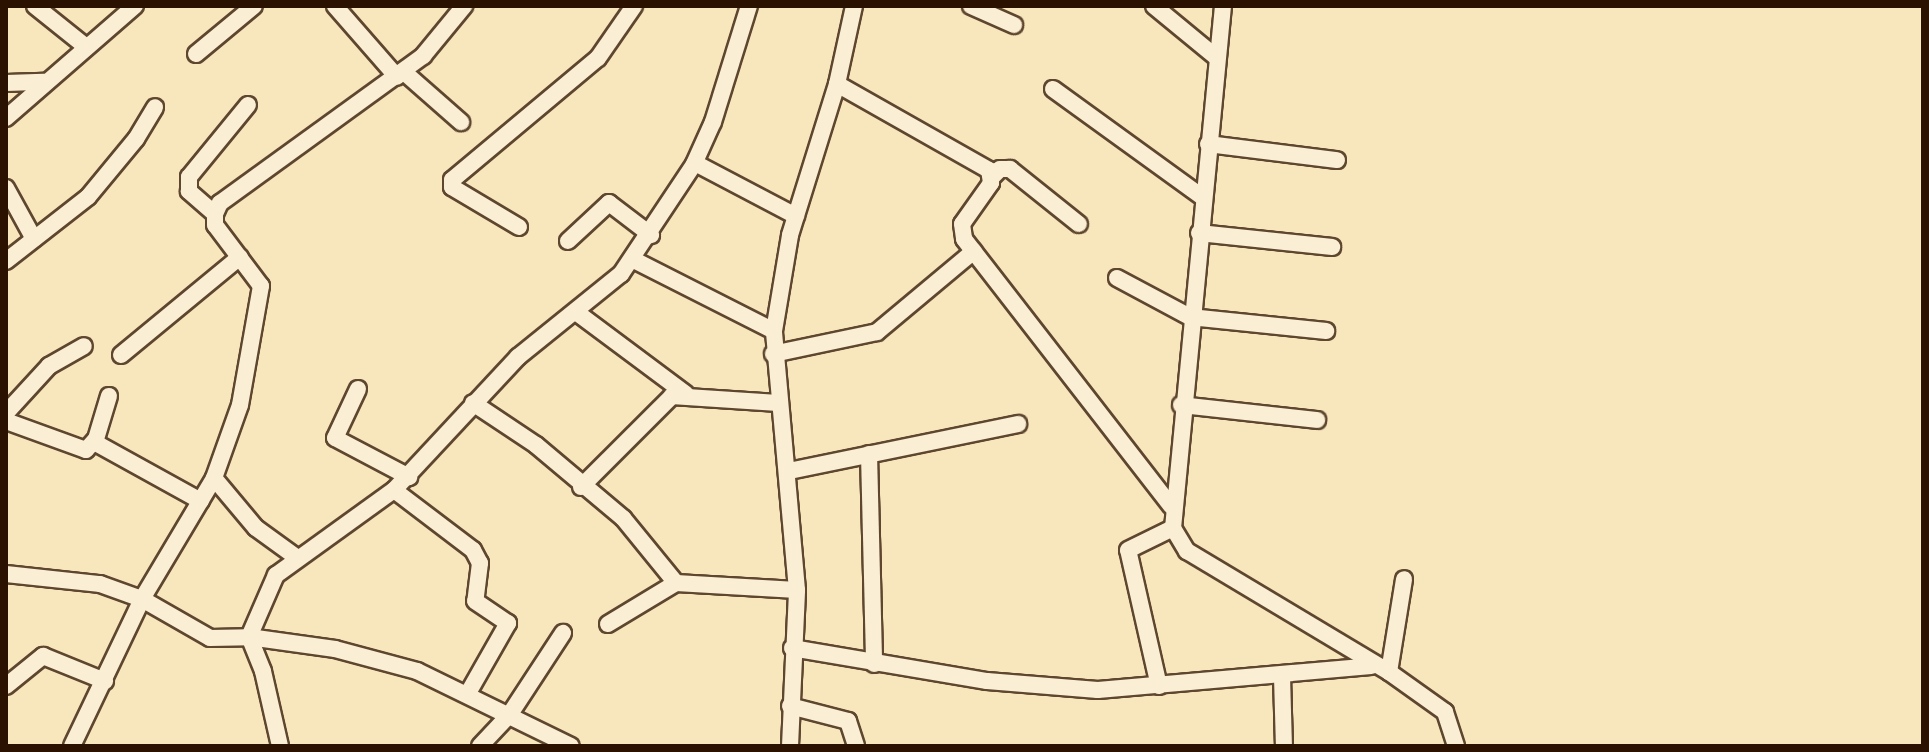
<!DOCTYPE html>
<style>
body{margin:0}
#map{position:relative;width:1929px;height:752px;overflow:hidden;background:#f8e6bd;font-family:"Libre Caslon Text",serif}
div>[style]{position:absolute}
.roads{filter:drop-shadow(2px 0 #5e462f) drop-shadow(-2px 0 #5e462f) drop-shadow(0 2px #5e462f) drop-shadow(0 -2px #5e462f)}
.street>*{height:16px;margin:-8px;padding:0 8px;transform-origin:8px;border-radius:8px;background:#faefd4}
span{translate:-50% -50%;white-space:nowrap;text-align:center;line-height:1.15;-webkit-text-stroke:7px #faefd4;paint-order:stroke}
.frame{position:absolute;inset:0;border:8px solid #2b1100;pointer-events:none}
</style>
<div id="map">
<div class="roads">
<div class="street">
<i style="left:35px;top:6px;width:64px;rotate:38.7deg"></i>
<i style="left:335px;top:6px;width:94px;rotate:48.9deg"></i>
<i style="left:971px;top:6px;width:47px;rotate:23.8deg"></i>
<i style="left:1154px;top:6px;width:82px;rotate:39.5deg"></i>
<i style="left:1223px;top:6px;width:524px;rotate:95.47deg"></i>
<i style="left:1173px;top:528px;width:27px;rotate:59deg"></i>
<i style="left:1187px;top:551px;width:235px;rotate:30.9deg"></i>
<i style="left:1389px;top:672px;width:69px;rotate:35.5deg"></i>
<i style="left:1445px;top:712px;width:36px;rotate:72deg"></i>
<i style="left:196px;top:54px;width:75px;rotate:-39.6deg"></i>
<i style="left:404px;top:72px;width:76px;rotate:41.3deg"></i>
<i style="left:6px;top:83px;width:38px;rotate:-2deg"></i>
<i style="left:837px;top:84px;width:175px;rotate:29.5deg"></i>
<i style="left:989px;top:170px;width:13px;rotate:81deg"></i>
<i style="left:991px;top:183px;width:50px;rotate:125.3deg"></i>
<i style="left:962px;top:224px;width:15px;rotate:82deg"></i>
<i style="left:964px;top:239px;width:338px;rotate:52.2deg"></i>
<i style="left:1053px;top:89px;width:184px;rotate:35.9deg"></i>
<i style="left:6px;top:118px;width:171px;rotate:-41deg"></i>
<i style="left:1208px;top:144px;width:130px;rotate:7.1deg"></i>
<i style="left:695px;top:163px;width:114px;rotate:27.7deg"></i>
<i style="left:992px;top:177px;width:11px;rotate:-45deg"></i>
<i style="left:1000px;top:169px;width:10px"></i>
<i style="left:1010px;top:169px;width:88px;rotate:38.6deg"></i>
<i style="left:6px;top:188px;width:58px;rotate:61.2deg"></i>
<i style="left:215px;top:214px;width:35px;rotate:-139deg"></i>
<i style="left:189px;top:191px;width:14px;rotate:-90deg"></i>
<i style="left:189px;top:177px;width:93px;rotate:-50.7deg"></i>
<i style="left:519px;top:227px;width:78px;rotate:-149.2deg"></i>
<i style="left:452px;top:187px;width:7px;rotate:-90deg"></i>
<i style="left:452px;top:180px;width:190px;rotate:-39.9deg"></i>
<i style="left:598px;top:58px;width:63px;rotate:-55.3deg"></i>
<i style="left:1199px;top:233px;width:134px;rotate:6deg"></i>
<i style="left:568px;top:241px;width:56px;rotate:-42.8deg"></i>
<i style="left:609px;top:203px;width:53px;rotate:37.3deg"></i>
<i style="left:632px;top:259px;width:159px;rotate:26.9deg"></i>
<i style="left:6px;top:261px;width:104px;rotate:-38deg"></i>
<i style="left:88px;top:197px;width:75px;rotate:-50.4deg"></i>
<i style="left:136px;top:139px;width:37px;rotate:-59deg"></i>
<i style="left:1117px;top:278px;width:83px;rotate:28.1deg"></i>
<i style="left:1190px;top:317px;width:137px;rotate:5.9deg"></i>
<i style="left:576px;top:312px;width:137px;rotate:36.7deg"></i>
<i style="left:773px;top:354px;width:106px;rotate:-11.9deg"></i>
<i style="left:877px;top:332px;width:126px;rotate:-39.9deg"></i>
<i style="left:121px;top:355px;width:154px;rotate:-39.5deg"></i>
<i style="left:358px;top:389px;width:54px;rotate:115.1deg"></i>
<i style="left:335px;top:438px;width:84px;rotate:27.8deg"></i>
<i style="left:473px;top:403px;width:76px;rotate:33.7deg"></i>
<i style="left:536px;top:445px;width:114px;rotate:40deg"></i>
<i style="left:623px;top:518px;width:84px;rotate:50.8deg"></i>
<i style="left:676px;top:583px;width:121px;rotate:3.3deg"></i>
<i style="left:1181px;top:405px;width:137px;rotate:6.3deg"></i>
<i style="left:6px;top:413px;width:64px;rotate:-47.5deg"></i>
<i style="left:49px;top:366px;width:40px;rotate:-29.7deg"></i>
<i style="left:6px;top:421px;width:85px;rotate:19.9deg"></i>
<i style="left:86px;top:450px;width:15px;rotate:-48deg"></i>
<i style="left:96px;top:439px;width:45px;rotate:-73.2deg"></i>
<i style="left:94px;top:442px;width:122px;rotate:28.9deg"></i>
<i style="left:869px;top:454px;width:210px;rotate:88.6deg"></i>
<i style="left:789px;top:471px;width:234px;rotate:-11.6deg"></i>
<i style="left:214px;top:478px;width:65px;rotate:50deg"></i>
<i style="left:256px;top:528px;width:49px;rotate:35.9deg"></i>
<i style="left:581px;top:487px;width:129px;rotate:-45deg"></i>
<i style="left:672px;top:396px;width:106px;rotate:3.8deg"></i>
<i style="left:394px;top:490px;width:99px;rotate:37.2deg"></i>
<i style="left:473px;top:550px;width:15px;rotate:62deg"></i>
<i style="left:480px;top:563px;width:38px;rotate:97deg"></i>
<i style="left:475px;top:601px;width:40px;rotate:34deg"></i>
<i style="left:508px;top:623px;width:81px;rotate:119.7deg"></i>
<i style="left:6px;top:574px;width:95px;rotate:6.1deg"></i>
<i style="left:100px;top:584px;width:45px;rotate:19.7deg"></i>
<i style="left:142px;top:599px;width:78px;rotate:29.8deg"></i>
<i style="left:210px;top:638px;width:39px;rotate:-1deg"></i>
<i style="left:249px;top:637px;width:87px;rotate:7.9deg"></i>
<i style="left:335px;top:649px;width:85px;rotate:15deg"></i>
<i style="left:417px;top:671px;width:171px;rotate:26deg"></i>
<i style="left:608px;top:624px;width:79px;rotate:-31.1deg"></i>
<i style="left:792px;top:648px;width:198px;rotate:9.6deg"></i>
<i style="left:987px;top:681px;width:111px;rotate:4.6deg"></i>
<i style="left:1098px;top:690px;width:274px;rotate:-5deg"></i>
<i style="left:1389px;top:672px;width:94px;rotate:-80.8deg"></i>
<i style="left:1282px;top:676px;width:70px;rotate:88.4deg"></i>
<i style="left:6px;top:686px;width:48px;rotate:-39deg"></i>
<i style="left:43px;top:656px;width:67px;rotate:22deg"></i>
<i style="left:1159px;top:686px;width:139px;rotate:-102.8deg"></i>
<i style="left:1128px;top:550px;width:50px;rotate:-26.1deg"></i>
<i style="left:790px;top:706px;width:60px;rotate:14.5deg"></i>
<i style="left:848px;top:721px;width:26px;rotate:72deg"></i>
<i style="left:72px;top:746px;width:163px;rotate:-64.5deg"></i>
<i style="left:142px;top:599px;width:141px;rotate:-59.2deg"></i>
<i style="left:214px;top:478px;width:77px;rotate:-70.4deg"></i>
<i style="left:240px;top:405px;width:121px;rotate:-80deg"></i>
<i style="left:261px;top:286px;width:76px;rotate:-127deg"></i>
<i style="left:215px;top:225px;width:11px;rotate:-90deg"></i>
<i style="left:215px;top:214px;width:12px;rotate:-66deg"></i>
<i style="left:220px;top:203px;width:251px;rotate:-35.9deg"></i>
<i style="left:423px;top:56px;width:65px;rotate:-50.6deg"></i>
<i style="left:280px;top:746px;width:77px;rotate:-102.8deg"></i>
<i style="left:263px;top:671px;width:37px;rotate:-112deg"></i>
<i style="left:249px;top:637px;width:68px;rotate:-66.5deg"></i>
<i style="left:276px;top:575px;width:145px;rotate:-35.8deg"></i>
<i style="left:394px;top:490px;width:182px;rotate:-47deg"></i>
<i style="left:518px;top:357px;width:132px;rotate:-38.9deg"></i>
<i style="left:621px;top:274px;width:132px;rotate:-56.4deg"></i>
<i style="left:694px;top:164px;width:46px;rotate:-65.7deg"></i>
<i style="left:713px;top:122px;width:121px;rotate:-72.8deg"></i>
<i style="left:480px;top:746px;width:44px;rotate:-46.8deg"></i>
<i style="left:510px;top:714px;width:97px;rotate:-56.8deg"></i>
<i style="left:790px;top:746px;width:156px;rotate:-87.4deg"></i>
<i style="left:797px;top:590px;width:260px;rotate:-95.1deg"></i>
<i style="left:774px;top:331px;width:97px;rotate:-80.5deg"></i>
<i style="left:790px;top:235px;width:158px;rotate:-72.7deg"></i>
<i style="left:837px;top:84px;width:80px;rotate:-77.7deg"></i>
</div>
</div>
<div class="frame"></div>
</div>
